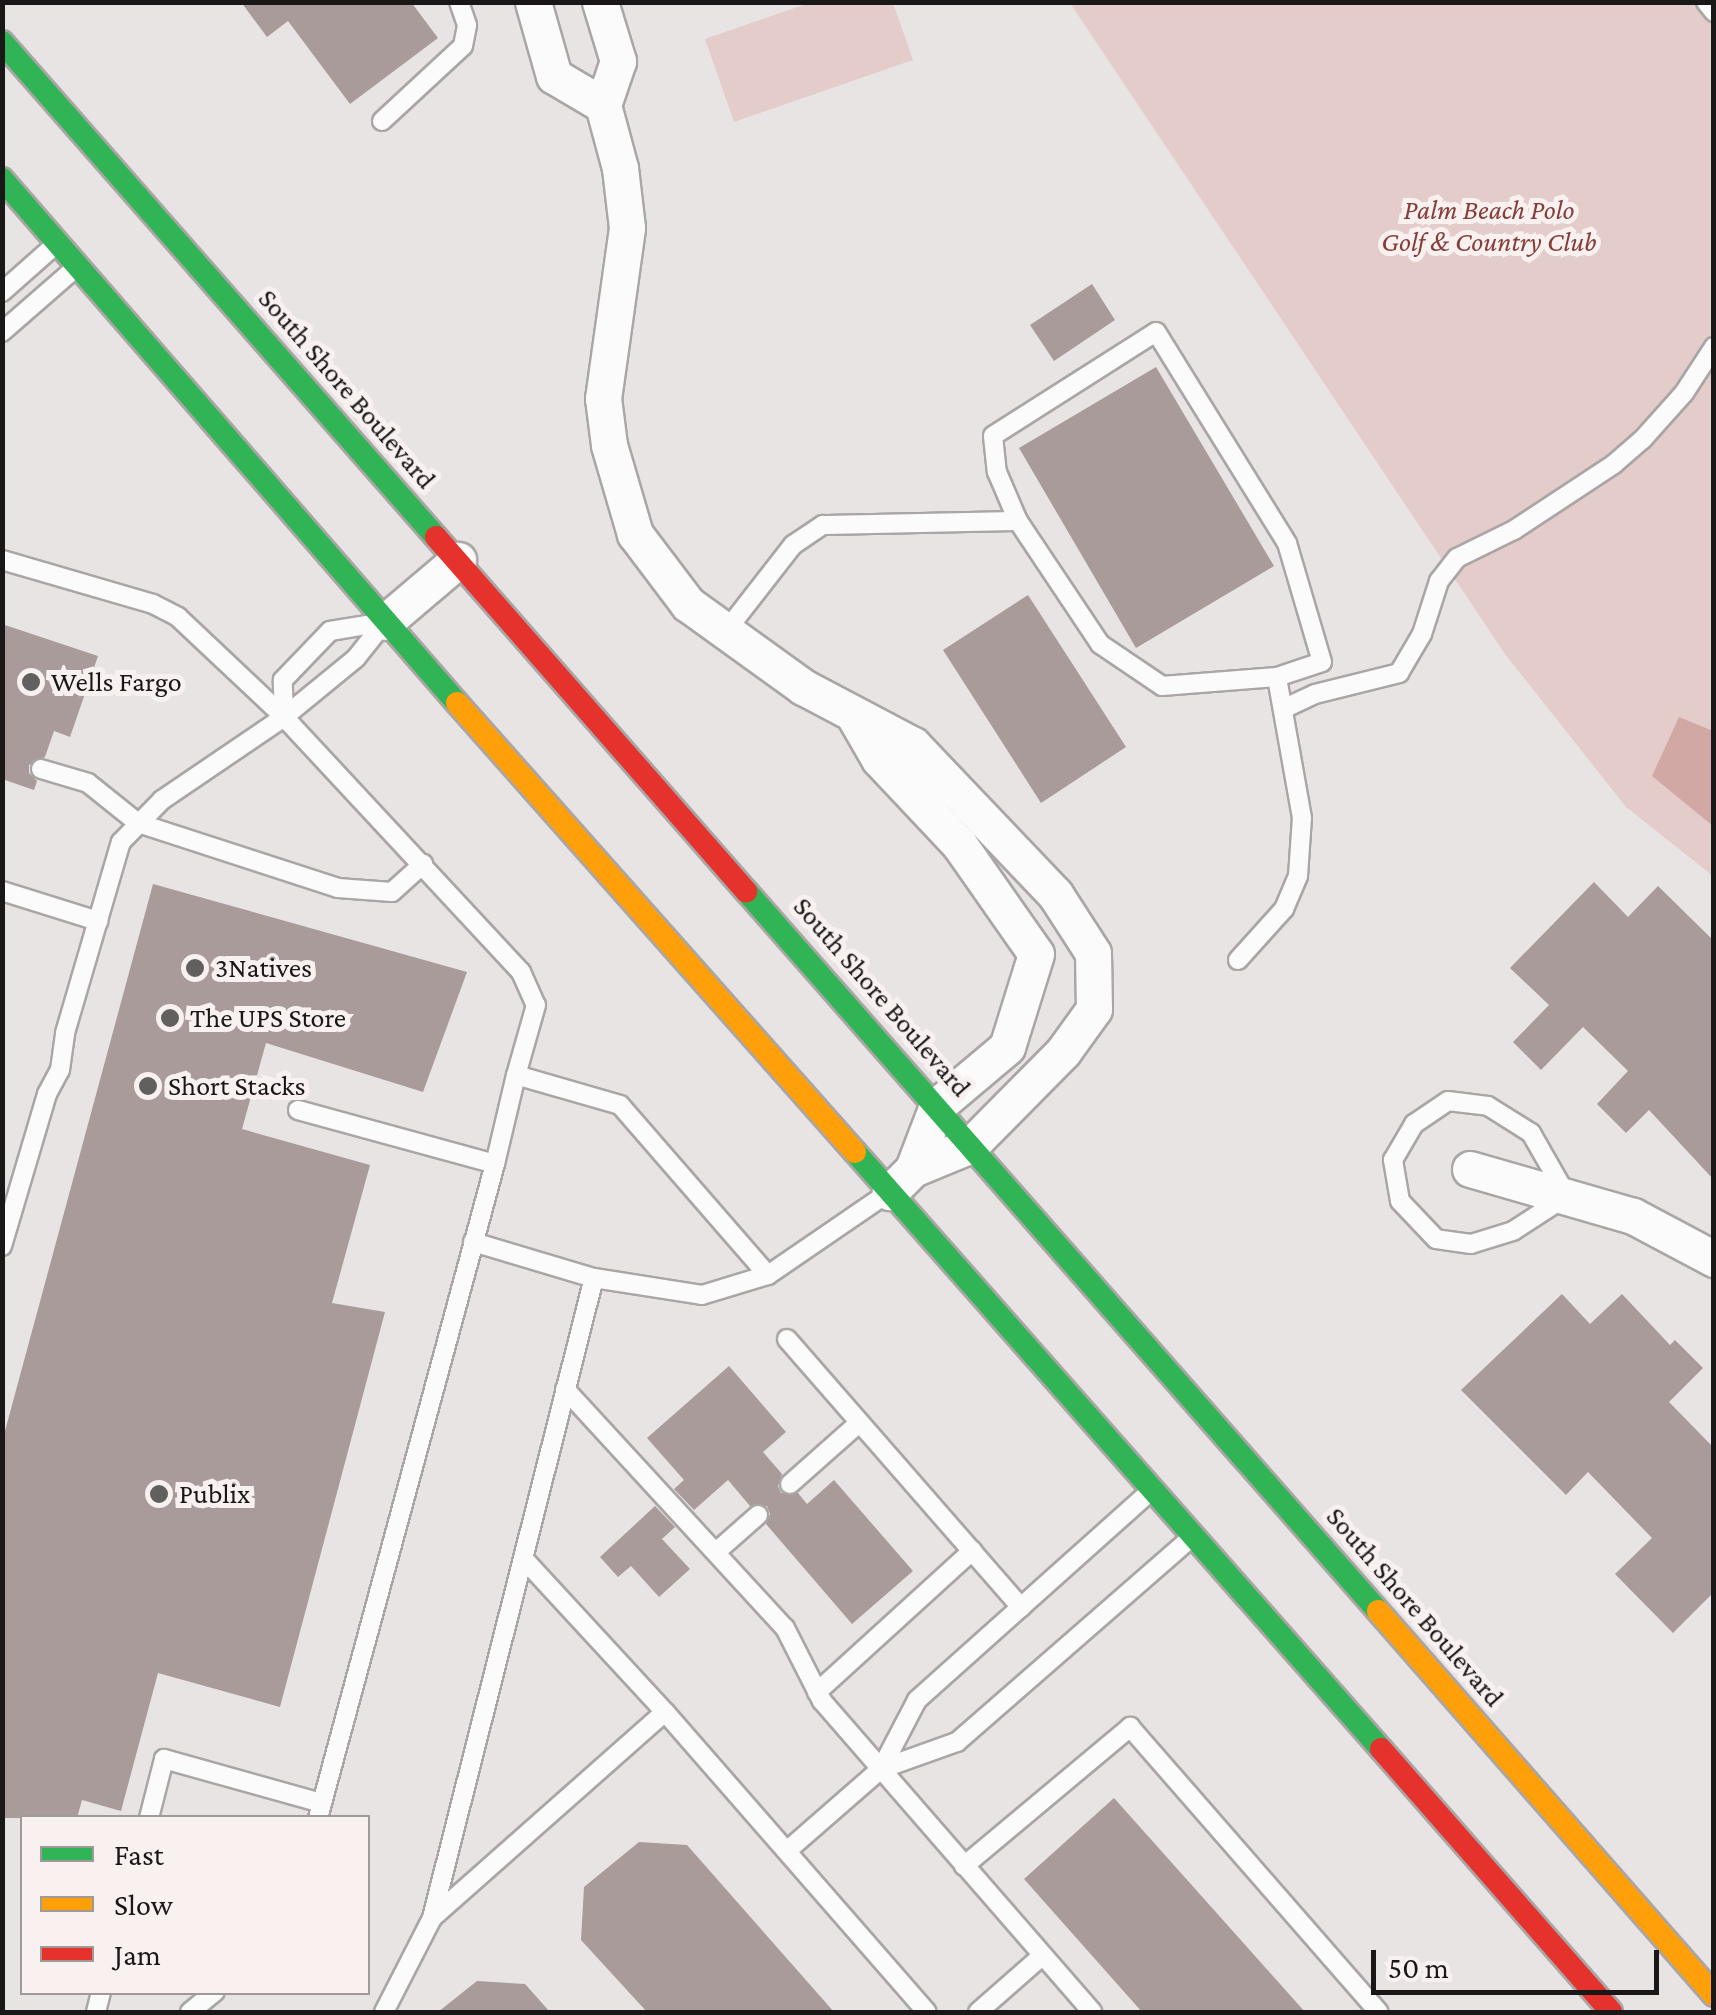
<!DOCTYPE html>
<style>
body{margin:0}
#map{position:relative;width:1716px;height:2015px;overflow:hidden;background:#e9e4e4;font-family:"Crimson Pro",serif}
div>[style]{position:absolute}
.green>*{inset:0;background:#e3ccca}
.water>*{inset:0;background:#d1a8a4}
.building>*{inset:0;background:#a89b9a}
.roads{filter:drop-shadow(2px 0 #a9a6a5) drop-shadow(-2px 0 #a9a6a5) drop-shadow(0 2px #a9a6a5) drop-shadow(0 -2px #a9a6a5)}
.lane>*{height:18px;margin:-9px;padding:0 9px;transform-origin:9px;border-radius:9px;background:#fcfbfb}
.street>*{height:35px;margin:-17.5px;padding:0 17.5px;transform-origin:17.5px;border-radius:17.5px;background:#fcfbfb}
.fast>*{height:22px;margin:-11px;padding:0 11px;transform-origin:11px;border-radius:11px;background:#30b455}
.slow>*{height:22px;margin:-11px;padding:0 11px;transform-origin:11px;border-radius:11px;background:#ff9f0a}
.jam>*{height:22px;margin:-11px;padding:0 11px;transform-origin:11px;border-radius:11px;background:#e5322d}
.dots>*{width:28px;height:28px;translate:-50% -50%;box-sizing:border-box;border:5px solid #f8f1f0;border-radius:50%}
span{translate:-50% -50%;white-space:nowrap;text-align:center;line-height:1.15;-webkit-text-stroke:10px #f8f1f0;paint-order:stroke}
.park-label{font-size:28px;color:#853d39;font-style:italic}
.street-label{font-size:28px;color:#191717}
.poi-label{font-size:28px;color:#191717}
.left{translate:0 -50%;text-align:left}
.frame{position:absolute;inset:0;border:5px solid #191717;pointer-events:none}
.legend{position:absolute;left:20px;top:1815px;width:350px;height:180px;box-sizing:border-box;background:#f8f1f0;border:2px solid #9f9a99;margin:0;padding:12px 18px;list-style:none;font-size:30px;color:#191717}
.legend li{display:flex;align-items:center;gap:20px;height:50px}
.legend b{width:50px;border:2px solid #9f9a99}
.scale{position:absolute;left:1371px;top:1950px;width:288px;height:45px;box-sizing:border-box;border:5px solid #191717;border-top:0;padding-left:12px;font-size:30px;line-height:35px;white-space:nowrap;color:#191717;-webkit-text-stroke:8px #f8f1f0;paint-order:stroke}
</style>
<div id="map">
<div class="green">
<i style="clip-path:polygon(809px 3px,893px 3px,913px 60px,734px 122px,705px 39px)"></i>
<i style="clip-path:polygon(1070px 3px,1713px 3px,1713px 876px,1626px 807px,1505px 654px)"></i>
</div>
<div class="water">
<i style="clip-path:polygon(1679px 717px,1713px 731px,1713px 826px,1652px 776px)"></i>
</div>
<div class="building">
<i style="clip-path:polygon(241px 2px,411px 2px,438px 38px,350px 104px,288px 21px,267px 37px)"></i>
<i style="clip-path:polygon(1092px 284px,1115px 320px,1054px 361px,1030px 325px)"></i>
<i style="clip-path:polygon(1156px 367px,1274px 566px,1136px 648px,1019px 448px)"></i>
<i style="clip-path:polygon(1028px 595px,1126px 747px,1041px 803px,943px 650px)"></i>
<i style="clip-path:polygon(2px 624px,98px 656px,70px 737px,54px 731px,45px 757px,29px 765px,29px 773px,37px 781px,34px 790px,2px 779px)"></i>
<i style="clip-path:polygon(1594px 882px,1628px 917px,1658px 886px,1714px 941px,1714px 1180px,1649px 1110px,1626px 1133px,1597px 1104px,1628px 1071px,1583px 1027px,1541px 1070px,1513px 1042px,1549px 1005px,1510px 968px)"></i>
<i style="clip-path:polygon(153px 884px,467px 972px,423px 1092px,266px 1043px,242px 1129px,370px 1165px,332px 1303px,385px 1312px,280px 1707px,158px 1673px,121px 1811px,82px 1800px,77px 1818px,2px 1818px,2px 1442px)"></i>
<i style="clip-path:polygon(1562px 1294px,1590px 1324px,1622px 1294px,1670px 1345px,1675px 1340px,1703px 1368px,1669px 1402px,1714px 1448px,1714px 1592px,1673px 1633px,1615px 1574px,1652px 1538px,1588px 1472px,1566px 1495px,1461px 1390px)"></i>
<i style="clip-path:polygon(729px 1366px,786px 1432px,763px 1452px,782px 1474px,778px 1486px,781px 1493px,798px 1493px,807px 1504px,834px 1480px,913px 1571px,852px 1624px,766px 1524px,770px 1514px,767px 1506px,750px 1506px,728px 1480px,694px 1510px,674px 1489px,684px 1480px,647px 1438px)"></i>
<i style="clip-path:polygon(655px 1506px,675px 1527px,662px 1539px,690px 1569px,659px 1597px,631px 1566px,618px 1577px,600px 1557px)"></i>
<i style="clip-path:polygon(1114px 1798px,1305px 2012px,1142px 2012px,1024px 1879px)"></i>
<i style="clip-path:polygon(639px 1842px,687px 1845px,834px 2012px,647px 2012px,581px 1940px,584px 1887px)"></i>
<i style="clip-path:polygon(477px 1981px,525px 1984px,550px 2012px,438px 2012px)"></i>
</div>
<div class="roads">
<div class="lane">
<i style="left:1706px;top:2px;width:13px;rotate:51deg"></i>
<i style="left:382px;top:121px;width:110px;rotate:-42.8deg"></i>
<i style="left:463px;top:46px;width:21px;rotate:-79deg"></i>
<i style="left:467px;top:25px;width:24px;rotate:-109deg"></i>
<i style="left:2px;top:292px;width:69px;rotate:-41.5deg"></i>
<i style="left:2px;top:332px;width:94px;rotate:-41.1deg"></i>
<i style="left:2px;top:560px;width:157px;rotate:16.2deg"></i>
<i style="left:153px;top:604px;width:28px;rotate:27deg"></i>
<i style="left:178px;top:617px;width:146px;rotate:43.3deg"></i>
<i style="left:284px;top:717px;width:348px;rotate:47.1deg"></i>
<i style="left:521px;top:972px;width:36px;rotate:66deg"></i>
<i style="left:536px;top:1005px;width:73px;rotate:105.9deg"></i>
<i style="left:726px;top:631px;width:109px;rotate:-52.1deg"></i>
<i style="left:793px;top:545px;width:36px;rotate:-34deg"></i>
<i style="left:823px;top:525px;width:195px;rotate:-1.2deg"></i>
<i style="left:1018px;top:521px;width:148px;rotate:56.3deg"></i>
<i style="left:1100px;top:644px;width:75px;rotate:34.1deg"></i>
<i style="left:1162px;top:686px;width:115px;rotate:-4.5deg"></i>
<i style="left:1277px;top:677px;width:47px;rotate:-18.4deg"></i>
<i style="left:1322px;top:662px;width:124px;rotate:-106.4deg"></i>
<i style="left:1287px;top:543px;width:248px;rotate:-121.8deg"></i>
<i style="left:1156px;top:332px;width:193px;rotate:147.5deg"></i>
<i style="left:993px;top:436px;width:36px;rotate:84deg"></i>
<i style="left:997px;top:472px;width:53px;rotate:66.8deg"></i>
<i style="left:1283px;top:709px;width:35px;rotate:-25deg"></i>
<i style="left:1315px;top:694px;width:87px;rotate:-14deg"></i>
<i style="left:1399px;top:673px;width:45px;rotate:-59.5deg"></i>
<i style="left:1422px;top:634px;width:56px;rotate:-72.2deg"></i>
<i style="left:1439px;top:581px;width:29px;rotate:-52deg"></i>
<i style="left:1457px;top:558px;width:64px;rotate:-26.2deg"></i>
<i style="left:1514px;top:530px;width:120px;rotate:-33.4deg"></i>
<i style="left:1614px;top:464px;width:37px;rotate:-41deg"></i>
<i style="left:1642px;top:440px;width:63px;rotate:-48.2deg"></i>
<i style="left:1684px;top:393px;width:55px;rotate:-56.9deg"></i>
<i style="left:284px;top:717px;width:37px;rotate:-92deg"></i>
<i style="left:283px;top:680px;width:68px;rotate:-46.2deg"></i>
<i style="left:330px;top:631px;width:50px;rotate:-9.3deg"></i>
<i style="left:41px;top:769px;width:49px;rotate:16.6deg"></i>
<i style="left:88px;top:783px;width:64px;rotate:38.7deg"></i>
<i style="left:138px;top:823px;width:210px;rotate:18deg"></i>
<i style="left:338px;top:888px;width:54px;rotate:4.2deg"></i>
<i style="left:392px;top:892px;width:42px;rotate:-42.1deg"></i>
<i style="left:2px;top:891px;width:101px;rotate:17.4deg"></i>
<i style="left:1238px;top:960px;width:69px;rotate:-48deg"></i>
<i style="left:1284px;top:909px;width:36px;rotate:-67deg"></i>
<i style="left:1298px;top:876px;width:58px;rotate:-86.1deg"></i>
<i style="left:1302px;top:818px;width:143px;rotate:-100.1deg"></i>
<i style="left:1448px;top:1101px;width:40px;rotate:7.1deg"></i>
<i style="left:1488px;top:1106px;width:51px;rotate:32.1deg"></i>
<i style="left:1531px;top:1133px;width:73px;rotate:60.3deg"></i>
<i style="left:1567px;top:1196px;width:64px;rotate:147.1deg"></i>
<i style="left:1513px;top:1231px;width:44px;rotate:162.8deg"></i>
<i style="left:1471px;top:1244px;width:35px;rotate:-172deg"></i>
<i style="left:1436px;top:1239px;width:52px;rotate:-133.5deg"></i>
<i style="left:1400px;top:1201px;width:42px;rotate:-99.7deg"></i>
<i style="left:1393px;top:1160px;width:42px;rotate:-59.7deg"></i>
<i style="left:1414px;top:1124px;width:41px;rotate:-34.1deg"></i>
<i style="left:298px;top:1110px;width:204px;rotate:15.3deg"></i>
<i style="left:495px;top:1164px;width:91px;rotate:-76.7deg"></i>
<i style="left:516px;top:1075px;width:108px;rotate:16.1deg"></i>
<i style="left:620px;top:1105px;width:225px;rotate:49deg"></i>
<i style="left:473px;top:1242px;width:126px;rotate:16.6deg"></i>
<i style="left:2px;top:1246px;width:159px;rotate:-73.5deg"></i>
<i style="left:47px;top:1094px;width:27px;rotate:-62deg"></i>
<i style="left:60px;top:1070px;width:37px;rotate:-82deg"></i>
<i style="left:65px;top:1033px;width:199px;rotate:-73.7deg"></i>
<i style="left:121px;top:842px;width:59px;rotate:-45.7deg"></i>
<i style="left:162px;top:800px;width:148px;rotate:-34.2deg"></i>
<i style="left:284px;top:717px;width:93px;rotate:-39.3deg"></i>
<i style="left:356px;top:658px;width:43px;rotate:-51.5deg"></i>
<i style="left:787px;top:1339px;width:356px;rotate:48.9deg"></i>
<i style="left:565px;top:1389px;width:325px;rotate:47.4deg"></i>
<i style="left:785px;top:1628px;width:82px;rotate:63.1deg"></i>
<i style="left:822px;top:1701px;width:412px;rotate:49deg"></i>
<i style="left:790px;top:1484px;width:92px;rotate:-41.5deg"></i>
<i style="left:716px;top:1552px;width:56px;rotate:-41.4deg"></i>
<i style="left:817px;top:1692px;width:210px;rotate:-42.3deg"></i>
<i style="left:665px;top:1712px;width:398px;rotate:48.9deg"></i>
<i style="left:881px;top:1769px;width:78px;rotate:-62.4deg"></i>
<i style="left:917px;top:1700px;width:312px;rotate:-41.8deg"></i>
<i style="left:149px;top:1818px;width:61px;rotate:-75.7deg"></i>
<i style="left:164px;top:1759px;width:164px;rotate:15.6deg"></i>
<i style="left:318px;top:1818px;width:678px;rotate:-74.86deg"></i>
<i style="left:788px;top:1850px;width:123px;rotate:-41.1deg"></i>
<i style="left:881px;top:1769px;width:81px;rotate:-19.6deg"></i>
<i style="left:957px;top:1742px;width:310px;rotate:-41.1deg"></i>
<i style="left:964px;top:1866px;width:217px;rotate:-39.9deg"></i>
<i style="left:1130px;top:1727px;width:378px;rotate:48.9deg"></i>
<i style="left:432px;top:1918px;width:311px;rotate:-41.5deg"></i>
<i style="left:665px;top:1712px;width:209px;rotate:-132.7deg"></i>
<i style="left:96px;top:2012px;width:21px;rotate:-76deg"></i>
<i style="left:190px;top:2012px;width:32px;rotate:-39deg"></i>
<i style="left:384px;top:2012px;width:106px;rotate:-62.9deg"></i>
<i style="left:432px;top:1918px;width:660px;rotate:-75.8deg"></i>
<i style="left:594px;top:1278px;width:109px;rotate:8.9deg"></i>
<i style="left:702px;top:1295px;width:69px;rotate:-16.9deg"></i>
<i style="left:768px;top:1275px;width:147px;rotate:-34.4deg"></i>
<i style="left:978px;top:2012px;width:85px;rotate:-41.2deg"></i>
</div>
<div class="street">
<i style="left:533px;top:2px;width:77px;rotate:74.2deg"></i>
<i style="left:554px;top:76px;width:57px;rotate:30.6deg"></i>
<i style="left:600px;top:2px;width:62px;rotate:73deg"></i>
<i style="left:618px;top:61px;width:46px;rotate:108.8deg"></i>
<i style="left:603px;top:105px;width:65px;rotate:74.9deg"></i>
<i style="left:620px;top:168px;width:60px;rotate:83.3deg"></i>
<i style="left:627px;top:228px;width:172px;rotate:98deg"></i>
<i style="left:603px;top:398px;width:47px;rotate:82.7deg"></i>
<i style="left:609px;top:445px;width:93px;rotate:73.7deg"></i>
<i style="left:635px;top:534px;width:88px;rotate:52.9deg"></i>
<i style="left:688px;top:604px;width:142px;rotate:35.8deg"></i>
<i style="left:803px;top:687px;width:124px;rotate:27.8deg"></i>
<i style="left:913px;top:745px;width:206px;rotate:46.4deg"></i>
<i style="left:1055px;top:894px;width:70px;rotate:57.2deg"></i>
<i style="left:1093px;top:953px;width:56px;rotate:89deg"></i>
<i style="left:1094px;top:1009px;width:53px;rotate:125.8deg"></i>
<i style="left:1063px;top:1052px;width:131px;rotate:134.7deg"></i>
<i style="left:971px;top:1145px;width:63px;rotate:157.5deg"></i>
<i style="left:913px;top:1169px;width:33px;rotate:135deg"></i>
<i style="left:385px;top:622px;width:96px;rotate:-40.3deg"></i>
<i style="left:853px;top:714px;width:52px;rotate:60deg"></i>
<i style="left:879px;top:759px;width:117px;rotate:46.7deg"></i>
<i style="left:959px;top:844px;width:134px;rotate:55deg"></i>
<i style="left:1036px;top:954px;width:97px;rotate:107.3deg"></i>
<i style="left:1007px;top:1047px;width:92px;rotate:139.9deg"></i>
<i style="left:937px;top:1106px;width:67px;rotate:110.9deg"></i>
<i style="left:1470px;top:1169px;width:170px;rotate:16.1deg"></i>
<i style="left:1633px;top:1216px;width:92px;rotate:28deg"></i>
</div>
<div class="fast">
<i style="left:2px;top:42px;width:658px;rotate:48.76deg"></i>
<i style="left:2px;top:179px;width:694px;rotate:49.03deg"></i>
<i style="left:746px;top:891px;width:958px;rotate:48.72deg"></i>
<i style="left:855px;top:1152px;width:796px;rotate:48.62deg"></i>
</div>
<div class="slow">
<i style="left:457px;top:703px;width:600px;rotate:48.45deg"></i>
<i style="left:1378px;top:1611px;width:510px;rotate:48.81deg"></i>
</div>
<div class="jam">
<i style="left:436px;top:537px;width:471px;rotate:48.8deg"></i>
<i style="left:1381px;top:1749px;width:349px;rotate:48.8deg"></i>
</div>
</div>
<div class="dots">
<i style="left:31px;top:682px;background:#625f5f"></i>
<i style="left:195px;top:968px;background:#625f5f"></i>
<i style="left:170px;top:1018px;background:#625f5f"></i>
<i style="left:148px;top:1086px;background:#625f5f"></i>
<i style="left:159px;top:1494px;background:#625f5f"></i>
</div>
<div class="park-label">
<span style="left:1489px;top:226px">Palm Beach Polo<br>Golf &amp; Country Club</span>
</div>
<div class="street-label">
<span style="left:347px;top:389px;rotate:49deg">South Shore Boulevard</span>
<span style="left:882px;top:997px;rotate:49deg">South Shore Boulevard</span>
<span style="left:1415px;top:1607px;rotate:49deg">South Shore Boulevard</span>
</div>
<div class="poi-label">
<span class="left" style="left:51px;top:682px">Wells Fargo</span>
<span class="left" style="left:215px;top:968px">3Natives</span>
<span class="left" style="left:190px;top:1018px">The UPS Store</span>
<span class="left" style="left:168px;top:1086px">Short Stacks</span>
<span class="left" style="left:179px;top:1494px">Publix</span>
</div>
<div class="frame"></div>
<ul class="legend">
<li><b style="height:12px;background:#30b455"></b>Fast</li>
<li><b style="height:12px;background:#ff9f0a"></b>Slow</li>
<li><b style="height:12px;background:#e5322d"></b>Jam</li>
</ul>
<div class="scale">50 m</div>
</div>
